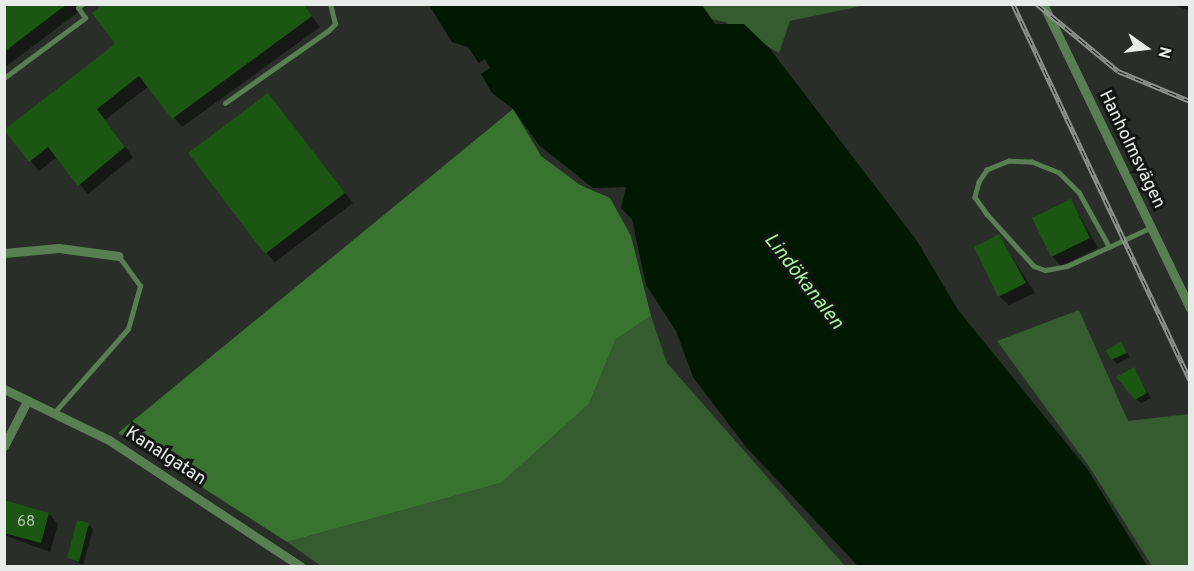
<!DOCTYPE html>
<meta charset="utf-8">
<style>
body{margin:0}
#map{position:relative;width:1194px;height:571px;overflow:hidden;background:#292e28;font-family:Overpass,sans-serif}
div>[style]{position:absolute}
.green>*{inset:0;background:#345c2e}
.forest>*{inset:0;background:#397330}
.water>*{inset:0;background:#001900}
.shadow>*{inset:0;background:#0007}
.building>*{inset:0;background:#1b5712}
.lane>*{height:4.5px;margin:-2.25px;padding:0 2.25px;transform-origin:2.25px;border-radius:2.25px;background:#587f52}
.street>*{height:9px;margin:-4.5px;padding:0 4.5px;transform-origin:4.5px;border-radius:4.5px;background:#587f52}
.rail>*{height:5px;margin-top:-2.5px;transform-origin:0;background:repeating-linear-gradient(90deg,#131613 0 9px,#8f938e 0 18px);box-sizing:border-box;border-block:2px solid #8f938e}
span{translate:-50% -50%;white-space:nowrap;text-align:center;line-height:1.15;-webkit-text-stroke:6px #131613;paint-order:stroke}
.number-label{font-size:15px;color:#b5c7b2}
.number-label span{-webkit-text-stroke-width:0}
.street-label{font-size:18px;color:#e8ece8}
.water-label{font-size:20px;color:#a4f498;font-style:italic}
.frame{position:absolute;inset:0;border:6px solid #e8ece8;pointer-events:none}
.north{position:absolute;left:1116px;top:18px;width:60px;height:60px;-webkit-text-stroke:4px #131613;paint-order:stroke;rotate:104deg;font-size:16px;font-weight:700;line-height:24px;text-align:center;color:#e8ece8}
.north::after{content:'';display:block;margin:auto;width:21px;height:27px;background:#e8ece8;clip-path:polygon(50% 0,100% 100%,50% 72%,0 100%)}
</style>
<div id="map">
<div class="green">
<i style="clip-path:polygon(701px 5px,866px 5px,790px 21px,779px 53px,725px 22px,703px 17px)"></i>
<i style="clip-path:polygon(1079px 310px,1128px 421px,1189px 414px,1189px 566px,1152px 566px,1090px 468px,997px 341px)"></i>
<i style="clip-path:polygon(651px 316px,667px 363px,845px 566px,321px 566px,287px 542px,501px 483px,589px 404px,616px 339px)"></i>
</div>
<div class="forest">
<i style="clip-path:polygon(513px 109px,541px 156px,580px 185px,610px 198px,631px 236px,651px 316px,616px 339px,589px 404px,501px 483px,287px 542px,118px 433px)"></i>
</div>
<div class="water">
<i style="clip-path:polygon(429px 5px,702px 5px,715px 24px,744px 24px,770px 49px,917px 241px,958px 310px,1088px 470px,1147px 566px,858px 566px,747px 448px,693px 377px,676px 331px,646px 285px,632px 219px,621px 208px,626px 187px,593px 188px,539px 145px,513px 109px,492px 93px,481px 74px,490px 68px,485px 59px,479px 63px,468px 47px,452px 42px)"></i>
</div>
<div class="shadow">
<i style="clip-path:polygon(4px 4px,89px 4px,4px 68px)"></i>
<i style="clip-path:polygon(303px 4px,320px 27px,182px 127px,149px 86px,105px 120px,133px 157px,88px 194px,57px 157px,39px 171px,6px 131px,117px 44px)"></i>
<i style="clip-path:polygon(1190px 4px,1190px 11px,1171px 4px)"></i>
<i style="clip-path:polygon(268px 95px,353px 203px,275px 262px,266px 253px)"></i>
<i style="clip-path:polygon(1071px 201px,1098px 248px,1061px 266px,1052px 256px)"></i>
<i style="clip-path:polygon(999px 236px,1035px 293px,1009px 305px,999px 296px)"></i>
<i style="clip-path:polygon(1121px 344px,1130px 357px,1117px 364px,1112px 359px)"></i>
<i style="clip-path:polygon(1133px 369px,1151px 398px,1141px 403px,1136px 399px)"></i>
<i style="clip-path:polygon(4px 506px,49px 514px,58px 524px,50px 552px,4px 535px)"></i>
<i style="clip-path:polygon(89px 525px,93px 529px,83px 565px,68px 558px)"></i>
</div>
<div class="building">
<i style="clip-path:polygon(4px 4px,67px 4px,4px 52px)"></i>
<i style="clip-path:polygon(103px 4px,303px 4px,312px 16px,172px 119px,139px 76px,97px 109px,125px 147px,78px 186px,48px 147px,29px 162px,4px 130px,115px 44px,92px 13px)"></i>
<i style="clip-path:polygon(268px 93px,345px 193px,265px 254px,188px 153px)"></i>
<i style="clip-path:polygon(1071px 199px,1090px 238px,1051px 257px,1032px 218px)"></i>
<i style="clip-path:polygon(999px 234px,1026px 283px,998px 297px,974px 247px)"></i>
<i style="clip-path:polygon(1121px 342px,1127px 353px,1111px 360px,1106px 350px)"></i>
<i style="clip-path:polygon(1134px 367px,1147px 393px,1135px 400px,1116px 377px)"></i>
<i style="clip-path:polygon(4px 500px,49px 513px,41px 543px,4px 533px)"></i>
<i style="clip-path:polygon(77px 520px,89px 523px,79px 562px,67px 558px)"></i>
</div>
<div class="lane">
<i style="left:4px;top:78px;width:101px;rotate:-36.5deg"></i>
<i style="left:85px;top:18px;width:12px;rotate:-125deg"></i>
<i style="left:78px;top:8px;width:6px;rotate:-39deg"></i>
<i style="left:225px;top:103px;width:126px;rotate:-35deg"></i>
<i style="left:328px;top:31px;width:10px;rotate:-45deg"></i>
<i style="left:335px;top:24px;width:21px;rotate:-104deg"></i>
<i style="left:1109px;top:247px;width:62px;rotate:-119.1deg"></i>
<i style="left:1079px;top:193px;width:28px;rotate:-135deg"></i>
<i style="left:1059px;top:173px;width:29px;rotate:-158deg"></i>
<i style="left:1032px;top:162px;width:23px;rotate:-178deg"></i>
<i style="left:1009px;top:161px;width:24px;rotate:158deg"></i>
<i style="left:987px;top:170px;width:14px;rotate:124deg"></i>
<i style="left:979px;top:182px;width:16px;rotate:105deg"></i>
<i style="left:975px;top:197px;width:21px;rotate:55deg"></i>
<i style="left:987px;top:214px;width:70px;rotate:47.9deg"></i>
<i style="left:1034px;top:266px;width:12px;rotate:20deg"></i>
<i style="left:1045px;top:270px;width:22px;rotate:-10deg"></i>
<i style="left:1067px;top:266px;width:46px;rotate:-24.3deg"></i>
<i style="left:1109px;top:247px;width:17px;rotate:-25deg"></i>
<i style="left:1124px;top:240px;width:29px;rotate:-25deg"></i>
<i style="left:53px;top:414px;width:113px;rotate:-48.6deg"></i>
<i style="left:128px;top:329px;width:45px;rotate:-74.4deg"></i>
<i style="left:140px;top:286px;width:37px;rotate:-126deg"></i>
</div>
<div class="street">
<i style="left:1043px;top:4px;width:338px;rotate:64.2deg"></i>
<i style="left:4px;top:253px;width:55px;rotate:-5.2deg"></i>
<i style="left:59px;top:248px;width:60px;rotate:7.7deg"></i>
<i style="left:4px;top:389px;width:117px;rotate:25.9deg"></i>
<i style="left:109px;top:440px;width:229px;rotate:33.4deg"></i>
<i style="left:4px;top:446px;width:51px;rotate:-62.9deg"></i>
</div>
<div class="rail">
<i style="left:1013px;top:4px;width:416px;rotate:64.8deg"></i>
<i style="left:1037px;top:4px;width:105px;rotate:39.6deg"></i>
<i style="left:1118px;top:71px;width:78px;rotate:22.6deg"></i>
</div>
<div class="number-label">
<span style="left:26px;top:523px">68</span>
</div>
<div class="street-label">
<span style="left:1131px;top:150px;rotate:64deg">Hanholmsvägen</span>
<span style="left:165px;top:457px;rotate:33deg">Kanalgatan</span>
</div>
<div class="water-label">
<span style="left:803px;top:282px;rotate:52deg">Lindökanalen</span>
</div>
<div class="frame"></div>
<div class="north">N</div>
</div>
